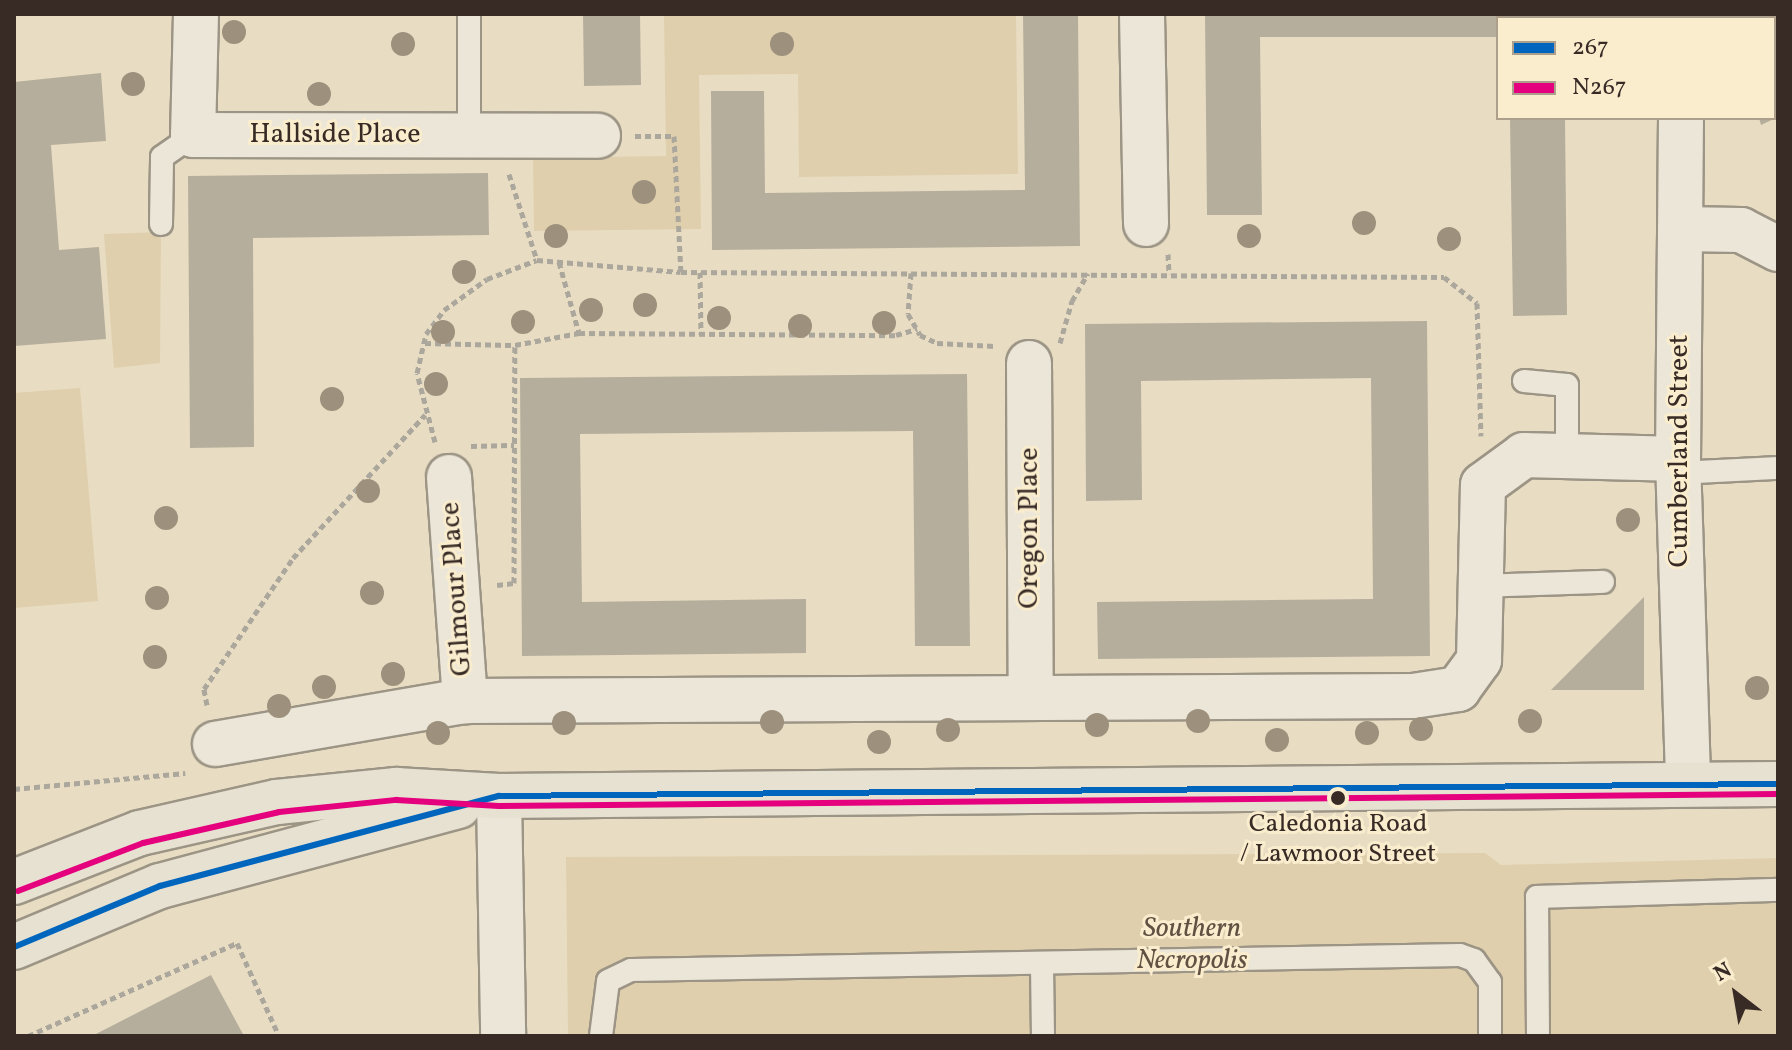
<!DOCTYPE html>
<style>
body{margin:0}
#map{position:relative;width:1792px;height:1050px;overflow:hidden;background:#e8ddc2;font-family:Vollkorn,serif}
div>[style]{position:absolute}
.green>*{inset:0;background:#dfcfad}
.building>*{inset:0;background:#b6ae9c}
.path>*{height:5px;margin-top:-2.5px;transform-origin:0;background:repeating-linear-gradient(90deg,#aca79d 0 6px,transparent 0 10px)}
.roads{filter:drop-shadow(2px 0 #9c9485) drop-shadow(-2px 0 #9c9485) drop-shadow(0 2px #9c9485) drop-shadow(0 -2px #9c9485)}
.service>*{height:22px;margin:-11px;padding:0 11px;transform-origin:11px;border-radius:11px;background:#ebe6d8}
.minor>*{height:44px;margin:-22px;padding:0 22px;transform-origin:22px;border-radius:22px;background:#ebe6d8}
.primary>*{height:44px;margin:-22px;padding:0 22px;transform-origin:22px;border-radius:22px;background:#e7e1d2}
.bus-1>*{height:6px;margin:-3px;padding:0 3px;transform-origin:3px;border-radius:3px;background:#0065bd}
.bus-2>*{height:6px;margin:-3px;padding:0 3px;transform-origin:3px;border-radius:3px;background:#e5007d}
.trees>*{width:24px;height:24px;margin:-12px;border-radius:50%;background:#9d907c}
.dots>*{width:22px;height:22px;translate:-50% -50%;box-sizing:border-box;border:4px solid #faedce;border-radius:50%}
span{translate:-50% -50%;white-space:nowrap;text-align:center;line-height:1.15;-webkit-text-stroke:6px #faedce;paint-order:stroke}
.bus-label{font-size:26px;color:#382b26}
.street-label{font-size:28px;color:#382b26}
.park-label{font-size:28px;color:#605143;font-style:italic}
.frame{position:absolute;inset:0;border:16px solid #382b26;pointer-events:none}
.legend{position:absolute;left:1496px;top:16px;width:280px;height:104px;box-sizing:border-box;background:#faedce;border:2px solid #ac9f8b;margin:0;padding:10px 14px;list-style:none;font-size:24px;color:#382b26}
.legend li{display:flex;align-items:center;gap:16px;height:40px}
.legend b{width:40px;border:2px solid #ac9f8b}
.north{position:absolute;left:1696px;top:954px;width:80px;height:80px;-webkit-text-stroke:6px #faedce;paint-order:stroke;rotate:329deg;font-size:22px;font-weight:700;line-height:32px;text-align:center;color:#382b26}
.north::after{content:'';display:block;margin:auto;width:28px;height:36px;background:#382b26;clip-path:polygon(50% 0,100% 100%,50% 72%,0 100%)}
</style>
<div id="map">
<div class="green">
<i style="clip-path:polygon(1016px 14px,1018px 174px,799px 177px,798px 74px,699px 75px,701px 229px,534px 231px,533px 158px,666px 156px,664px 15px)"></i>
<i style="clip-path:polygon(161px 232px,160px 363px,114px 368px,104px 234px)"></i>
<i style="clip-path:polygon(80px 388px,98px 601px,14px 608px,14px 393px)"></i>
<i style="clip-path:polygon(1485px 853px,1501px 865px,1778px 858px,1778px 1036px,568px 1036px,566px 857px)"></i>
</div>
<div class="building">
<i style="clip-path:polygon(583px 14px,640px 14px,641px 85px,584px 86px)"></i>
<i style="clip-path:polygon(1023px 14px,1078px 14px,1080px 246px,712px 250px,711px 91px,764px 91px,765px 193px,1025px 190px)"></i>
<i style="clip-path:polygon(1205px 14px,1564px 14px,1564px 18px,1498px 18px,1498px 37px,1260px 37px,1262px 215px,1207px 215px)"></i>
<i style="clip-path:polygon(1744px 14px,1778px 14px,1778px 117px,1761px 125px,1759px 118px,1774px 118px,1774px 18px)"></i>
<i style="clip-path:polygon(101px 73px,106px 141px,51px 145px,59px 250px,99px 247px,106px 339px,14px 346px,14px 82px)"></i>
<i style="clip-path:polygon(1510px 118px,1565px 118px,1567px 315px,1513px 316px)"></i>
<i style="clip-path:polygon(488px 173px,489px 235px,253px 238px,254px 447px,190px 448px,188px 176px)"></i>
<i style="clip-path:polygon(1427px 321px,1430px 656px,1098px 659px,1097px 602px,1373px 599px,1371px 378px,1141px 381px,1142px 500px,1086px 501px,1085px 324px)"></i>
<i style="clip-path:polygon(967px 374px,970px 646px,915px 646px,913px 431px,580px 434px,582px 602px,806px 599px,806px 653px,522px 656px,520px 378px)"></i>
<i style="clip-path:polygon(1644px 597px,1644px 690px,1551px 690px)"></i>
<i style="clip-path:polygon(211px 975px,244px 1036px,92px 1036px)"></i>
</div>
<div class="path">
<i style="left:635px;top:136px;width:39px"></i>
<i style="left:674px;top:136px;width:136px;rotate:87.1deg"></i>
<i style="left:509px;top:174px;width:90px;rotate:72deg"></i>
<i style="left:1168px;top:254px;width:20px;rotate:87deg"></i>
<i style="left:559px;top:262px;width:74px;rotate:74.3deg"></i>
<i style="left:700px;top:272px;width:62px;rotate:89.1deg"></i>
<i style="left:911px;top:273px;width:41px;rotate:94.2deg"></i>
<i style="left:908px;top:314px;width:24px;rotate:60deg"></i>
<i style="left:920px;top:335px;width:19px;rotate:25deg"></i>
<i style="left:937px;top:343px;width:58px;rotate:3deg"></i>
<i style="left:425px;top:343px;width:90px;rotate:1.3deg"></i>
<i style="left:515px;top:345px;width:65px;rotate:-10.6deg"></i>
<i style="left:579px;top:333px;width:317px;rotate:0.4deg"></i>
<i style="left:896px;top:335px;width:22px;rotate:-16deg"></i>
<i style="left:1060px;top:343px;width:44px;rotate:-74.1deg"></i>
<i style="left:1072px;top:301px;width:32px;rotate:-60deg"></i>
<i style="left:435px;top:442px;width:71px;rotate:-104.6deg"></i>
<i style="left:417px;top:373px;width:40px;rotate:-77deg"></i>
<i style="left:426px;top:334px;width:30px;rotate:-53deg"></i>
<i style="left:444px;top:310px;width:53px;rotate:-35.8deg"></i>
<i style="left:487px;top:279px;width:53px;rotate:-20.8deg"></i>
<i style="left:537px;top:260px;width:144px;rotate:4.8deg"></i>
<i style="left:681px;top:272px;width:763px;rotate:0.38deg"></i>
<i style="left:1444px;top:277px;width:42px;rotate:38.2deg"></i>
<i style="left:1477px;top:303px;width:133px;rotate:88.3deg"></i>
<i style="left:471px;top:446px;width:43px;rotate:-1.3deg"></i>
<i style="left:497px;top:585px;width:17px;rotate:-7deg"></i>
<i style="left:514px;top:583px;width:238px;rotate:-89.8deg"></i>
<i style="left:207px;top:705px;width:16px;rotate:-101deg"></i>
<i style="left:204px;top:689px;width:158px;rotate:-55.8deg"></i>
<i style="left:293px;top:558px;width:195px;rotate:-47.3deg"></i>
<i style="left:14px;top:789px;width:172px;rotate:-5.3deg"></i>
<i style="left:28px;top:1036px;width:229px;rotate:-24deg"></i>
<i style="left:237px;top:943px;width:102px;rotate:65.7deg"></i>
</div>
<div class="roads">
<div class="service">
<i style="left:469px;top:14px;width:120px;rotate:90deg"></i>
<i style="left:161px;top:224px;width:67px;rotate:-89.1deg"></i>
<i style="left:162px;top:157px;width:38px;rotate:-35deg"></i>
<i style="left:1524px;top:381px;width:43px;rotate:5.3deg"></i>
<i style="left:1567px;top:385px;width:71px;rotate:90deg"></i>
<i style="left:1678px;top:473px;width:100px;rotate:-2.9deg"></i>
<i style="left:1481px;top:586px;width:122px;rotate:-1.9deg"></i>
<i style="left:1042px;top:965px;width:71px;rotate:89.2deg"></i>
<i style="left:601px;top:1036px;width:55px;rotate:-82.7deg"></i>
<i style="left:608px;top:981px;width:25px;rotate:-26deg"></i>
<i style="left:631px;top:970px;width:829px;rotate:-1.04deg"></i>
<i style="left:1460px;top:955px;width:15px;rotate:20deg"></i>
<i style="left:1474px;top:960px;width:27px;rotate:54deg"></i>
<i style="left:1490px;top:982px;width:54px;rotate:90deg"></i>
<i style="left:1538px;top:1036px;width:139px;rotate:-90.4deg"></i>
<i style="left:1537px;top:897px;width:241px;rotate:-1.7deg"></i>
</div>
<div class="minor">
<i style="left:196px;top:14px;width:121px;rotate:91.4deg"></i>
<i style="left:193px;top:135px;width:405px;rotate:0.1deg"></i>
<i style="left:1142px;top:14px;width:210px;rotate:88.9deg"></i>
<i style="left:1669px;top:14px;width:4px;rotate:63deg"></i>
<i style="left:1681px;top:118px;width:341px;rotate:90.5deg"></i>
<i style="left:1678px;top:459px;width:325px;rotate:88.2deg"></i>
<i style="left:1680px;top:229px;width:61px;rotate:0.9deg"></i>
<i style="left:1741px;top:230px;width:42px;rotate:27.2deg"></i>
<i style="left:1029px;top:363px;width:331px;rotate:89.7deg"></i>
<i style="left:449px;top:477px;width:225px;rotate:85.9deg"></i>
<i style="left:215px;top:744px;width:254px;rotate:-9.8deg"></i>
<i style="left:465px;top:701px;width:948px;rotate:-0.3deg"></i>
<i style="left:1413px;top:696px;width:46px;rotate:-8.8deg"></i>
<i style="left:1458px;top:689px;width:36px;rotate:-54deg"></i>
<i style="left:1479px;top:660px;width:175px;rotate:-88.7deg"></i>
<i style="left:1483px;top:485px;width:51px;rotate:-36.2deg"></i>
<i style="left:1524px;top:455px;width:154px;rotate:1.5deg"></i>
<i style="left:499px;top:796px;width:240px;rotate:89deg"></i>
</div>
<div class="primary">
<i style="left:14px;top:882px;width:135px;rotate:-21.3deg"></i>
<i style="left:140px;top:833px;width:140px;rotate:-12.8deg"></i>
<i style="left:277px;top:802px;width:120px;rotate:-5.8deg"></i>
<i style="left:396px;top:790px;width:103px;rotate:3.3deg"></i>
<i style="left:499px;top:796px;width:1279px;rotate:-0.54deg"></i>
<i style="left:14px;top:947px;width:158px;rotate:-22.7deg"></i>
<i style="left:160px;top:886px;width:309px;rotate:-15deg"></i>
</div>
</div>
<div class="bus-1">
<i style="left:14px;top:947px;width:158px;rotate:-22.7deg"></i>
<i style="left:160px;top:886px;width:351px;rotate:-14.9deg"></i>
<i style="left:499px;top:796px;width:1279px;rotate:-0.54deg"></i>
</div>
<div class="bus-2">
<i style="left:18px;top:891px;width:134px;rotate:-21deg"></i>
<i style="left:143px;top:843px;width:139px;rotate:-12.8deg"></i>
<i style="left:279px;top:812px;width:118px;rotate:-5.9deg"></i>
<i style="left:396px;top:800px;width:103px;rotate:3.3deg"></i>
<i style="left:499px;top:806px;width:1279px;rotate:-0.54deg"></i>
</div>
<div class="trees">
<i style="left:234px;top:32px"></i>
<i style="left:403px;top:44px"></i>
<i style="left:782px;top:44px"></i>
<i style="left:133px;top:84px"></i>
<i style="left:319px;top:94px"></i>
<i style="left:644px;top:192px"></i>
<i style="left:1364px;top:223px"></i>
<i style="left:556px;top:236px"></i>
<i style="left:1249px;top:236px"></i>
<i style="left:1449px;top:239px"></i>
<i style="left:464px;top:272px"></i>
<i style="left:645px;top:305px"></i>
<i style="left:591px;top:310px"></i>
<i style="left:719px;top:318px"></i>
<i style="left:523px;top:322px"></i>
<i style="left:884px;top:323px"></i>
<i style="left:800px;top:326px"></i>
<i style="left:443px;top:332px"></i>
<i style="left:436px;top:384px"></i>
<i style="left:332px;top:399px"></i>
<i style="left:368px;top:491px"></i>
<i style="left:166px;top:518px"></i>
<i style="left:1628px;top:520px"></i>
<i style="left:372px;top:593px"></i>
<i style="left:157px;top:598px"></i>
<i style="left:155px;top:657px"></i>
<i style="left:393px;top:674px"></i>
<i style="left:324px;top:687px"></i>
<i style="left:1757px;top:688px"></i>
<i style="left:279px;top:706px"></i>
<i style="left:1198px;top:721px"></i>
<i style="left:1530px;top:721px"></i>
<i style="left:772px;top:722px"></i>
<i style="left:564px;top:723px"></i>
<i style="left:1097px;top:725px"></i>
<i style="left:1421px;top:729px"></i>
<i style="left:948px;top:730px"></i>
<i style="left:438px;top:733px"></i>
<i style="left:1367px;top:733px"></i>
<i style="left:1277px;top:740px"></i>
<i style="left:879px;top:742px"></i>
</div>
<div class="dots">
<i style="left:1338px;top:798px;background:#382b26"></i>
</div>
<div class="bus-label">
<span style="left:1338px;top:840px">Caledonia Road<br>/ Lawmoor Street</span>
</div>
<div class="street-label">
<span style="left:335px;top:135px">Hallside Place</span>
<span style="left:1680px;top:451px;rotate:-90deg">Cumberland Street</span>
<span style="left:1030px;top:528px;rotate:-90deg">Oregon Place</span>
<span style="left:457px;top:589px;rotate:-94deg">Gilmour Place</span>
</div>
<div class="park-label">
<span style="left:1192px;top:945px">Southern<br>Necropolis</span>
</div>
<div class="frame"></div>
<ul class="legend">
<li><b style="height:10px;background:#0065bd"></b>267</li>
<li><b style="height:10px;background:#e5007d"></b>N267</li>
</ul>
<div class="north">N</div>
</div>
